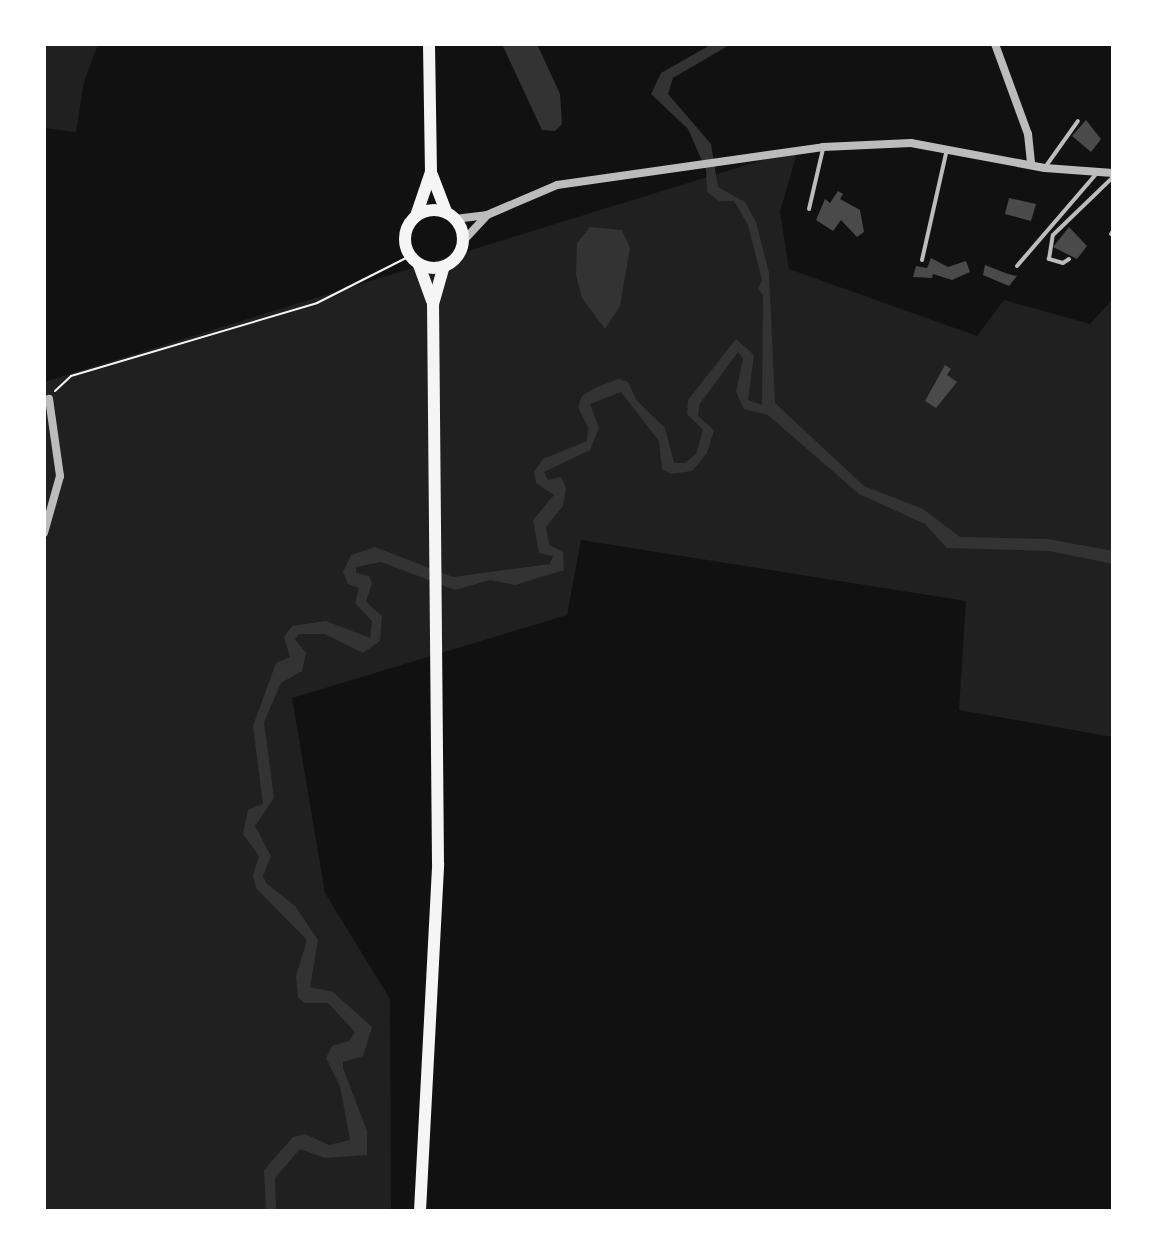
<!DOCTYPE html>
<style>
body{margin:0}
#map{position:relative;width:1157px;height:1255px;overflow:hidden;background:#111;font-family:"Public Sans",sans-serif}
div>[style]{position:absolute}
.green>*{inset:0;background:#202020}
.water>*{inset:0;background:#333}
.building>*{inset:0;background:#4a4a4a}
.path>*{height:2px;margin:-1px;padding:0 1px;transform-origin:1px;border-radius:1px;background:#f5f5f5}
.service>*{height:4px;margin:-2px;padding:0 2px;transform-origin:2px;border-radius:2px;background:#bcbcbc}
.minor>*{height:8px;margin:-4px;padding:0 4px;transform-origin:4px;border-radius:4px;background:#bcbcbc}
.primary>*{height:12px;margin:-6px;padding:0 6px;transform-origin:6px;border-radius:6px;background:#f5f5f5}
.primary>.ring{margin:-6px;padding:0;box-sizing:content-box;background:none;border:12px solid #f5f5f5;border-radius:50%}
span{translate:-50% -50%;white-space:nowrap;text-align:center;line-height:1.15;-webkit-text-stroke:6px #fff;paint-order:stroke}
.frame{position:absolute;inset:0;border:46px solid #fff;pointer-events:none}
</style>
<div id="map">
<div class="green">
<i style="clip-path:polygon(44px 44px,98px 44px,84px 82px,76px 132px,44px 128px)"></i>
<i style="clip-path:polygon(798px 149px,780px 212px,789px 269px,977px 336px,1004px 300px,1090px 324px,1113px 299px,1113px 737px,959px 710px,966px 601px,581px 540px,567px 615px,292px 698px,325px 893px,390px 999px,391px 1211px,44px 1211px,44px 382px)"></i>
</div>
<div class="water">
<i style="clip-path:polygon(502px 44px,537px 44px,560px 94px,562px 124px,555px 131px,542px 130px)"></i>
<i style="clip-path:polygon(712px 44px,731px 44px,673px 78px,668px 94px,711px 144px,718px 187px,745px 202px,756px 222px,769px 273px,775px 403px,864px 486px,923px 509px,960px 537px,1048px 539px,1113px 551px,1113px 564px,1049px 551px,947px 548px,925px 524px,859px 494px,768px 415px,744px 409px,736px 392px,743px 359px,738px 352px,699px 405px,698px 416px,714px 430px,707px 453px,692px 471px,671px 474px,662px 469px,659px 441px,621px 392px,590px 404px,599px 428px,590px 450px,544px 472px,548px 480px,561px 477px,566px 488px,563px 506px,546px 527px,549px 545px,563px 552px,564px 570px,515px 585px,490px 580px,455px 590px,381px 562px,356px 567px,356px 573px,369px 576px,372px 583px,366px 602px,382px 616px,380px 641px,363px 653px,325px 634px,299px 634px,295px 639px,306px 653px,302px 671px,281px 683px,264px 722px,274px 798px,255px 826px,271px 856px,263px 876px,266px 883px,295px 906px,318px 940px,310px 987px,333px 992px,372px 1027px,363px 1056px,343px 1062px,343px 1068px,367px 1131px,367px 1155px,325px 1158px,300px 1149px,275px 1178px,276px 1211px,266px 1211px,264px 1170px,293px 1137px,305px 1134px,329px 1145px,350px 1140px,340px 1086px,326px 1058px,332px 1046px,349px 1041px,355px 1032px,328px 1003px,304px 1003px,298px 997px,296px 976px,307px 940px,256px 888px,253px 875px,259px 856px,243px 834px,248px 810px,263px 804px,253px 726px,276px 663px,290px 657px,284px 637px,292px 626px,326px 621px,370px 638px,372px 621px,355px 603px,359px 588px,348px 584px,343px 572px,351px 555px,375px 547px,453px 577px,550px 564px,553px 556px,539px 553px,533px 520px,554px 495px,536px 483px,534px 472px,543px 459px,587px 441px,588px 427px,578px 407px,582px 396px,595px 388px,618px 379px,628px 382px,637px 401px,665px 428px,674px 463px,685px 463px,696px 454px,703px 430px,687px 414px,688px 400px,736px 339px,754px 355px,748px 400px,762px 405px,763px 295px,758px 289px,762px 280px,748px 225px,734px 201px,719px 201px,707px 192px,706px 170px,688px 129px,651px 94px,661px 73px)"></i>
<i style="clip-path:polygon(590px 227px,622px 230px,630px 248px,620px 306px,605px 329px,582px 298px,576px 275px,577px 243px)"></i>
</div>
<div class="building">
<i style="clip-path:polygon(1086px 120px,1101px 139px,1091px 152px,1072px 136px)"></i>
<i style="clip-path:polygon(838px 191px,843px 194px,840px 199px,860px 210px,864px 232px,857px 237px,841px 220px,833px 231px,816px 220px,825px 199px,830px 203px)"></i>
<i style="clip-path:polygon(1009px 198px,1036px 204px,1031px 221px,1005px 214px)"></i>
<i style="clip-path:polygon(1069px 227px,1087px 246px,1077px 259px,1053px 247px)"></i>
<i style="clip-path:polygon(931px 258px,948px 267px,966px 261px,970px 272px,952px 280px,933px 274px,932px 278px,913px 277px,916px 266px,927px 268px)"></i>
<i style="clip-path:polygon(985px 265px,1008px 274px,1017px 276px,1009px 286px,983px 275px)"></i>
<i style="clip-path:polygon(945px 365px,951px 369px,947px 375px,957px 382px,936px 408px,925px 401px)"></i>
</div>
<div class="path">
<i style="left:55px;top:391px;width:22px;rotate:-43deg"></i>
<i style="left:71px;top:376px;width:257px;rotate:-16.5deg"></i>
<i style="left:317px;top:303px;width:102px;rotate:-26.8deg"></i>
</div>
<div class="service">
<i style="left:1046px;top:166px;width:55px;rotate:-54.6deg"></i>
<i style="left:809px;top:209px;width:62px;rotate:-76.9deg"></i>
<i style="left:1111px;top:234px;width:4px;rotate:-56deg"></i>
<i style="left:1069px;top:259px;width:7px;rotate:146deg"></i>
<i style="left:1063px;top:263px;width:15px;rotate:-164deg"></i>
<i style="left:1049px;top:259px;width:24px;rotate:-81deg"></i>
<i style="left:1053px;top:235px;width:83px;rotate:-44deg"></i>
<i style="left:922px;top:260px;width:114px;rotate:-77.3deg"></i>
<i style="left:1017px;top:266px;width:121px;rotate:-49.3deg"></i>
</div>
<div class="minor">
<i style="left:995px;top:44px;width:96px;rotate:69.9deg"></i>
<i style="left:1028px;top:134px;width:31px;rotate:84deg"></i>
<i style="left:455px;top:219px;width:31px;rotate:-7deg"></i>
<i style="left:464px;top:240px;width:34px;rotate:-47deg"></i>
<i style="left:487px;top:215px;width:76px;rotate:-23.2deg"></i>
<i style="left:557px;top:185px;width:269px;rotate:-8.1deg"></i>
<i style="left:823px;top:147px;width:88px;rotate:-2.6deg"></i>
<i style="left:911px;top:143px;width:136px;rotate:10.6deg"></i>
<i style="left:1045px;top:168px;width:68px;rotate:4.2deg"></i>
<i style="left:44px;top:533px;width:59px;rotate:-74.3deg"></i>
<i style="left:60px;top:476px;width:78px;rotate:-98.1deg"></i>
</div>
<div class="primary">
<i style="left:432px;top:175px;width:40px;rotate:69deg"></i>
<i class="ring" style="left:405px;top:210px;width:46px;height:46px"></i>
<i style="left:416px;top:216px;width:46px;rotate:-71.2deg"></i>
<i style="left:431px;top:172px;width:128px;rotate:-90.9deg"></i>
<i style="left:419px;top:265px;width:38px;rotate:70deg"></i>
<i style="left:420px;top:1211px;width:348px;rotate:-87deg"></i>
<i style="left:438px;top:863px;width:559px;rotate:-90.51deg"></i>
<i style="left:433px;top:304px;width:37px;rotate:-74deg"></i>
</div>
<div class="frame"></div>
</div>
